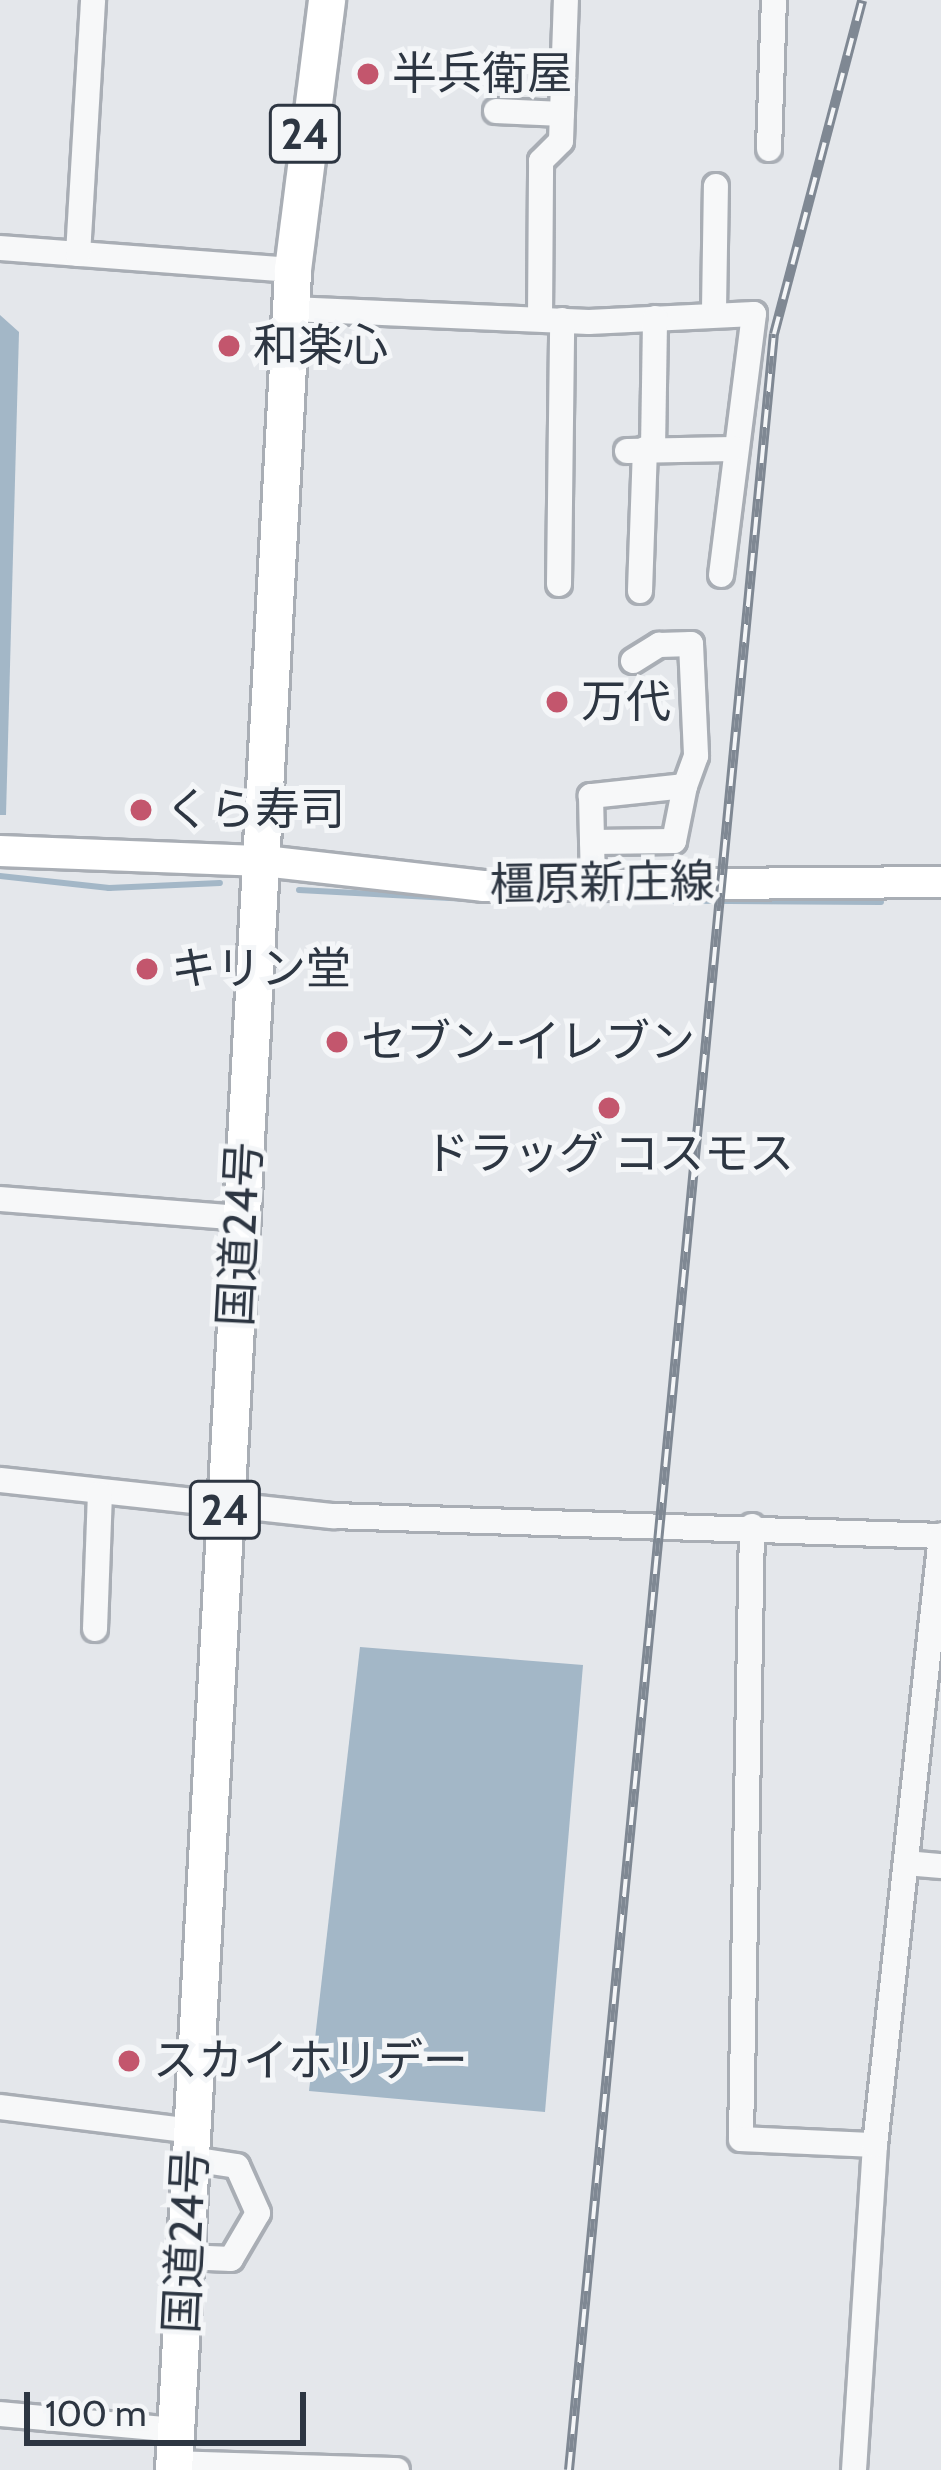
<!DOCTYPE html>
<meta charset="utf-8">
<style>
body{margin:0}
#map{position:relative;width:941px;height:2470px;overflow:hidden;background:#e4e7eb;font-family:Cabin,"Noto Sans JP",sans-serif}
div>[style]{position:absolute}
.water>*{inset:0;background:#a3b7c7}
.stream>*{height:6px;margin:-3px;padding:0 3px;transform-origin:3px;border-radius:3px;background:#a3b7c7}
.roads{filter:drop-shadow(3px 0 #a9aeb5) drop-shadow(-3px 0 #a9aeb5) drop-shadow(0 3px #a9aeb5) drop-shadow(0 -3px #a9aeb5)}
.minor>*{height:24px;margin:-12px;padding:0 12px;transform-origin:12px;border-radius:12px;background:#f7f8f9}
.major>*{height:30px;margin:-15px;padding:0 15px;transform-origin:15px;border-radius:15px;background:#fff}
.highway>*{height:36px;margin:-18px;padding:0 18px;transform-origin:18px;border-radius:18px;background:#fff}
.rail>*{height:10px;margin-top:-5px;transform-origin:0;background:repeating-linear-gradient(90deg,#f4f6f8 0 18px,#7f8893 0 36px);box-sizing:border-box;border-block:3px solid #7f8893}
.dots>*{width:33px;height:33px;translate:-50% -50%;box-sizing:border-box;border:6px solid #f4f6f8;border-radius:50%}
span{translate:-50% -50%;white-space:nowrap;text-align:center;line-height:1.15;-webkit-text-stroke:10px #f4f6f8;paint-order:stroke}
.shield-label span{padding:3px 9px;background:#f4f6f8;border:3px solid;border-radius:9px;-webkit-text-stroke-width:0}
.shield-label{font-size:42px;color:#2d3642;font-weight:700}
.poi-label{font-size:45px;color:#2d3642}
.left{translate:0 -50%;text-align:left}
.street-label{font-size:45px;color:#2d3642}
.scale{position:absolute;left:24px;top:2392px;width:282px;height:54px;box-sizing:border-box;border:6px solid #2d3642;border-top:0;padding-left:15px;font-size:36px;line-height:42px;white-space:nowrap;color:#2d3642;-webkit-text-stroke:9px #f4f6f8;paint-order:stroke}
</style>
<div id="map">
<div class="water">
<i style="clip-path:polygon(0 315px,19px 332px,6px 815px,0 815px)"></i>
<i style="clip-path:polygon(360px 1647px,583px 1665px,545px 2112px,309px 2091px)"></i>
</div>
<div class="stream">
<i style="left:0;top:876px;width:110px;rotate:6.3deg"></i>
<i style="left:109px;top:888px;width:111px;rotate:-2.6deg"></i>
<i style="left:299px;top:890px;width:170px;rotate:3deg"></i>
<i style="left:590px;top:900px;width:291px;rotate:0.4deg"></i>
</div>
<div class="roads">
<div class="minor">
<i style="left:496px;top:111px;width:66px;rotate:2.6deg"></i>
<i style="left:769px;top:149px;width:149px;rotate:-88.1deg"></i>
<i style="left:0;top:248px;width:294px;rotate:4.3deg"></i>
<i style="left:78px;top:254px;width:254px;rotate:-86.6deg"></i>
<i style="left:291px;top:309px;width:298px;rotate:2.5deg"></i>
<i style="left:589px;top:322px;width:165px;rotate:-2.8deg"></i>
<i style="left:754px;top:314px;width:263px;rotate:97.2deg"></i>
<i style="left:714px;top:310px;width:124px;rotate:-89.1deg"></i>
<i style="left:540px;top:318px;width:157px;rotate:-89.6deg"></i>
<i style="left:541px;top:161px;width:28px;rotate:-45deg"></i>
<i style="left:561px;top:141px;width:141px;rotate:-88deg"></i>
<i style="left:653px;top:449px;width:131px;rotate:-89.1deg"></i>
<i style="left:627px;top:451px;width:107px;rotate:-1.1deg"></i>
<i style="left:559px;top:584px;width:264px;rotate:-89.3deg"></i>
<i style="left:640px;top:591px;width:142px;rotate:-88deg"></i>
<i style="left:633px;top:661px;width:31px;rotate:-32deg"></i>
<i style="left:659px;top:645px;width:32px;rotate:-2deg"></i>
<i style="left:691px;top:644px;width:112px;rotate:87.4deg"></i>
<i style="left:696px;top:756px;width:32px;rotate:110deg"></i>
<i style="left:592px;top:842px;width:82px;rotate:-0.7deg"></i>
<i style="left:674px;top:841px;width:56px;rotate:-78.7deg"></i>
<i style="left:685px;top:786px;width:95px;rotate:173.9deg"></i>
<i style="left:591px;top:796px;width:88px;rotate:88.7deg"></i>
<i style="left:0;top:1199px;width:241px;rotate:4.5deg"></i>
<i style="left:0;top:1480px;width:335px;rotate:6.2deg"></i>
<i style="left:333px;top:1516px;width:608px;rotate:1.88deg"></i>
<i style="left:752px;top:1526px;width:613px;rotate:91.03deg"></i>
<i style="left:741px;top:2139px;width:134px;rotate:2.6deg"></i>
<i style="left:95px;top:1629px;width:135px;rotate:-87.9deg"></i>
<i style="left:906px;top:1863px;width:35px;rotate:5deg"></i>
<i style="left:0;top:2107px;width:193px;rotate:7.1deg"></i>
<i style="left:185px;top:2257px;width:46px;rotate:2.5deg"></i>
<i style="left:231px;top:2259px;width:53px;rotate:-59.6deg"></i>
<i style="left:258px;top:2213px;width:51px;rotate:-114.1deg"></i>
<i style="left:237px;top:2166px;width:47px;rotate:-171.3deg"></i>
<i style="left:0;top:2414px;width:177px;rotate:5.2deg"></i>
<i style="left:174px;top:2463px;width:223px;rotate:1.8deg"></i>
<i style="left:854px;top:2470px;width:326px;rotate:-86.3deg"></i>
<i style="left:875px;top:2145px;width:613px;rotate:-83.81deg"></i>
</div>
<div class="major">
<i style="left:0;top:851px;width:264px;rotate:2.2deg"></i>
<i style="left:264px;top:861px;width:220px;rotate:6.5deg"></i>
<i style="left:483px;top:886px;width:458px;rotate:-0.5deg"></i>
</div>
<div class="highway">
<i style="left:174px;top:2470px;width:2203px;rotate:-86.9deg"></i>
<i style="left:293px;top:270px;width:272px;rotate:-82.8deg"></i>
</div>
</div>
<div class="rail">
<i style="left:569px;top:2470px;width:2146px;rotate:-84.52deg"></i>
<i style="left:774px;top:334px;width:345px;rotate:-75.2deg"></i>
</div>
<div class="dots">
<i style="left:368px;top:74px;background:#c3566d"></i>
<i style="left:229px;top:346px;background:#c3566d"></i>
<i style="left:557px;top:702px;background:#c3566d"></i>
<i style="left:141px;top:810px;background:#c3566d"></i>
<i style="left:147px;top:969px;background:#c3566d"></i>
<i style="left:337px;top:1042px;background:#c3566d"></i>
<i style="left:609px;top:1108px;background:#c3566d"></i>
<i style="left:129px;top:2061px;background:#c3566d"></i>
</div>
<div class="shield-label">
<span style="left:305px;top:134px">24</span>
<span style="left:225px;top:1510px">24</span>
</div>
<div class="poi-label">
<span class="left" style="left:392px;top:74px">半兵衛屋</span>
<span class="left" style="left:253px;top:346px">和楽心</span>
<span class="left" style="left:581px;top:702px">万代</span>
<span class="left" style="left:165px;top:810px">くら寿司</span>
<span class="left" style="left:171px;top:969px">キリン堂</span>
<span class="left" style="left:361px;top:1042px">セブン-イレブン</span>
<span style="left:609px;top:1154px">ドラッグ コスモス</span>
<span class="left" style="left:153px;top:2061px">スカイホリデー</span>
</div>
<div class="street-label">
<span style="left:602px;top:883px;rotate:-1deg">橿原新庄線</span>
<span style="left:240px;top:1234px;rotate:-87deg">国道24号</span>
<span style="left:186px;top:2241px;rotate:-87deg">国道24号</span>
</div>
<div class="scale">100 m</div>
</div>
